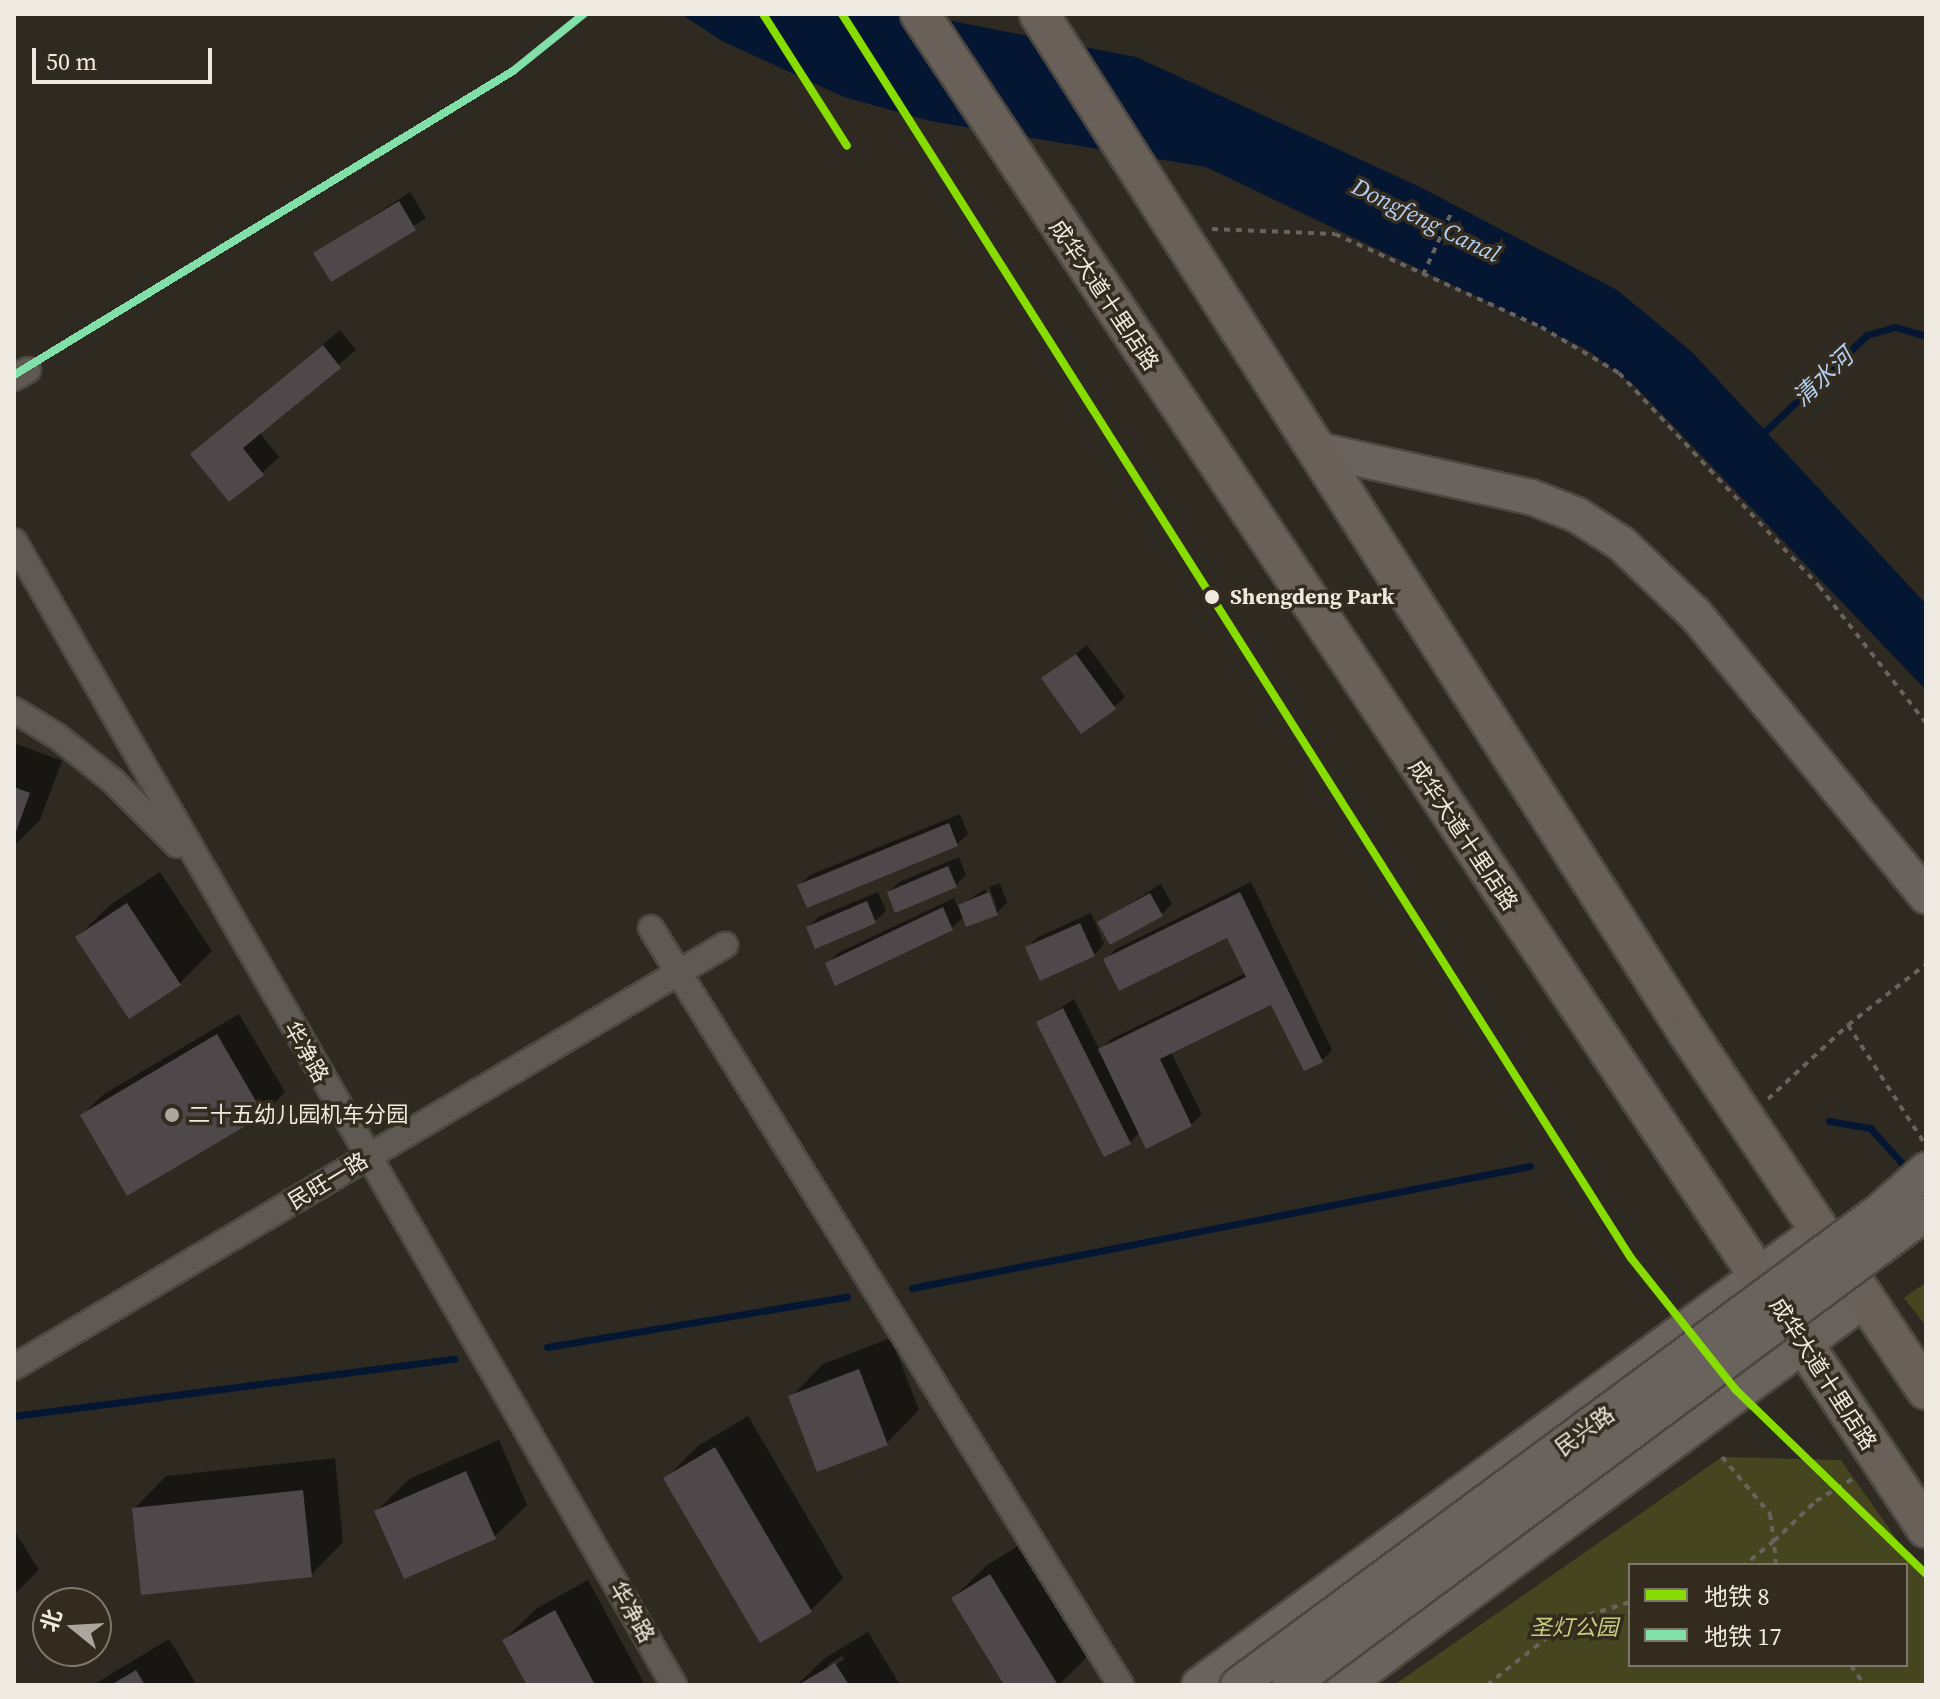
<!DOCTYPE html>
<meta charset="utf-8">
<style>
body{margin:0}
#map{position:relative;width:1940px;height:1699px;overflow:hidden;background:#2e2a22;font-family:"Source Serif 4","Noto Sans SC",serif}
div>[style]{position:absolute}
.green>*{inset:0;background:#45461f}
.water>*{inset:0;background:#041631}
.shadow>*{inset:0;background:#0007}
.stream>*{height:7px;margin:-3.5px;padding:0 3.5px;transform-origin:3.5px;border-radius:3.5px;background:#041631}
.building>*{inset:0;background:#4f484b}
.path>*{height:4px;margin-top:-2px;transform-origin:0;background:repeating-linear-gradient(90deg,#68635e 0 6px,transparent 0 12px)}
.roads{filter:drop-shadow(2px 0 #4c4841) drop-shadow(-2px 0 #4c4841) drop-shadow(0 2px #4c4841) drop-shadow(0 -2px #4c4841)}
.minor>*{height:24px;margin:-12px;padding:0 12px;transform-origin:12px;border-radius:12px;background:#5e5953}
.secondary>*{height:34px;margin:-17px;padding:0 17px;transform-origin:17px;border-radius:17px;background:#6a625d}
.primary>*{height:38px;margin:-19px;padding:0 19px;transform-origin:19px;border-radius:19px;background:#686059}
.bridges{filter:drop-shadow(2px 0 #4c4841) drop-shadow(-2px 0 #4c4841) drop-shadow(0 2px #4c4841) drop-shadow(0 -2px #4c4841)}
.secondary-bridge>*{height:34px;margin:-17px;padding:0 17px;transform-origin:17px;border-radius:17px;background:#6a625d}
.metro-1>*{height:8px;margin:-4px;padding:0 4px;transform-origin:4px;border-radius:4px;background:#8d0}
.metro-2>*{height:8px;margin:-4px;padding:0 4px;transform-origin:4px;border-radius:4px;background:#80e0a7}
.dots>*{width:22px;height:22px;translate:-50% -50%;box-sizing:border-box;border:4px solid #332b1d;border-radius:50%}
span{translate:-50% -50%;white-space:nowrap;text-align:center;line-height:1.15;-webkit-text-stroke:7px #332b1d;paint-order:stroke}
.street-label{font-size:22px;color:#efeae1}
.stop-label{font-size:22px;color:#efeae1;font-weight:700}
.left{translate:0 -50%;text-align:left}
.poi-label{font-size:22px;color:#efeae1}
.park-label{font-size:22px;color:#c8cc7e;font-style:italic}
.water-label{font-size:24px;color:#b1cff3;font-style:italic}
.frame{position:absolute;inset:0;border:16px solid #efeae1;pointer-events:none}
.legend{position:absolute;left:1628px;top:1563px;width:280px;height:104px;box-sizing:border-box;background:#332b1d;border:2px solid #7e776b;margin:0;padding:10px 14px;list-style:none;font-size:24px;color:#efeae1}
.legend li{display:flex;align-items:center;gap:16px;height:40px}
.legend b{width:40px;border:2px solid #7e776b}
.north{position:absolute;left:32px;top:1587px;width:80px;height:80px;box-sizing:border-box;background:#332b1d;border:2px solid #7e776b;border-radius:50%;rotate:288deg;font-size:22px;font-weight:700;line-height:32px;text-align:center;color:#efeae1}
.north::after{content:'';display:block;margin:auto;width:28px;height:36px;background:#aba79e;clip-path:polygon(50% 0,100% 100%,50% 72%,0 100%)}
.scale{position:absolute;left:32px;top:48px;width:180px;height:36px;box-sizing:border-box;border:4px solid #efeae1;border-top:0;padding-left:10px;font-size:24px;line-height:28px;white-space:nowrap;color:#efeae1;-webkit-text-stroke:6px #332b1d;paint-order:stroke}
</style>
<div id="map">
<div class="green">
<i style="clip-path:polygon(1926px 1282px,1926px 1326px,1904px 1298px)"></i>
<i style="clip-path:polygon(evenodd,1722px 1457px,1841px 1460px,1926px 1581px,1926px 1685px,1394px 1685px,1722px 1457px,1630px 1565px,1906px 1565px,1906px 1665px,1630px 1665px,1630px 1565px)"></i>
</div>
<div class="water">
<i style="clip-path:polygon(681px 14px,916px 14px,1136px 57px,1418px 186px,1617px 290px,1692px 352px,1926px 604px,1926px 690px,1635px 386px,1586px 349px,1206px 167px,930px 121px,844px 97px,722px 41px)"></i>
</div>
<div class="shadow">
<i style="clip-path:polygon(410px 192px,426px 218px,331px 279px,316px 253px)"></i>
<i style="clip-path:polygon(340px 330px,356px 350px,259px 432px,279px 457px,262px 473px,193px 454px)"></i>
<i style="clip-path:polygon(1087px 645px,1125px 697px,1114px 707px,1044px 679px)"></i>
<i style="clip-path:polygon(14px 743px,62px 761px,40px 820px,14px 846px)"></i>
<i style="clip-path:polygon(960px 814px,968px 834px,957px 844px,800px 885px,810px 875px)"></i>
<i style="clip-path:polygon(959px 857px,966px 875px,955px 886px,889px 892px,899px 882px)"></i>
<i style="clip-path:polygon(160px 872px,212px 951px,180px 983px,129px 1016px,77px 937px,110px 905px)"></i>
<i style="clip-path:polygon(1251px 882px,1332px 1050px,1322px 1060px,1272px 1002px,1171px 1052px,1202px 1114px,1191px 1125px,1140px 1132px,1129px 1143px,1039px 1022px,1074px 999px,1100px 1051px,1111px 1039px,1246px 973px,1228px 935px,1106px 959px,1116px 949px)"></i>
<i style="clip-path:polygon(1000px 883px,1007px 902px,997px 913px,964px 916px,952px 928px,827px 964px,838px 953px,954px 898px,958px 907px,985px 889px,998px 911px,989px 887px)"></i>
<i style="clip-path:polygon(1161px 884px,1172px 904px,1161px 915px,1100px 922px)"></i>
<i style="clip-path:polygon(878px 892px,886px 911px,875px 921px,808px 928px,818px 917px)"></i>
<i style="clip-path:polygon(1091px 913px,1104px 944px,1094px 955px,1027px 948px,1038px 937px)"></i>
<i style="clip-path:polygon(239px 1014px,285px 1092px,263px 1114px,82px 1115px,104px 1094px)"></i>
<i style="clip-path:polygon(891px 1338px,919px 1410px,887px 1443px,791px 1397px,823px 1364px)"></i>
<i style="clip-path:polygon(748px 1416px,843px 1578px,810px 1611px,666px 1478px,698px 1446px)"></i>
<i style="clip-path:polygon(499px 1440px,527px 1505px,494px 1537px,377px 1511px,409px 1479px)"></i>
<i style="clip-path:polygon(335px 1458px,343px 1542px,311px 1575px,134px 1509px,166px 1476px)"></i>
<i style="clip-path:polygon(14px 1530px,39px 1570px,14px 1595px)"></i>
<i style="clip-path:polygon(1023px 1543px,1091px 1653px,1059px 1685px,1006px 1685px,953px 1598px,986px 1566px)"></i>
<i style="clip-path:polygon(588px 1580px,645px 1685px,529px 1685px,504px 1640px,537px 1608px)"></i>
<i style="clip-path:polygon(evenodd,868px 1632px,900px 1685px,797px 1685px,825px 1658px,868px 1632px,842px 1656px,845px 1659px,828px 1669px,828px 1665px,842px 1656px)"></i>
<i style="clip-path:polygon(169px 1639px,197px 1685px,93px 1685px)"></i>
</div>
<div class="stream">
<i style="left:1759px;top:437px;width:149px;rotate:-43.4deg"></i>
<i style="left:1867px;top:335px;width:29px;rotate:-16deg"></i>
<i style="left:1895px;top:327px;width:32px;rotate:16deg"></i>
<i style="left:1829px;top:1121px;width:42px;rotate:9.7deg"></i>
<i style="left:1870px;top:1128px;width:59px;rotate:47.7deg"></i>
<i style="left:912px;top:1288px;width:630px;rotate:-11.17deg"></i>
<i style="left:547px;top:1347px;width:304px;rotate:-9.5deg"></i>
<i style="left:14px;top:1416px;width:444px;rotate:-7.4deg"></i>
</div>
<div class="building">
<i style="clip-path:polygon(399px 201px,416px 230px,331px 282px,313px 253px)"></i>
<i style="clip-path:polygon(323px 345px,341px 368px,243px 448px,264px 475px,229px 502px,190px 454px)"></i>
<i style="clip-path:polygon(1076px 654px,1116px 709px,1081px 734px,1041px 678px)"></i>
<i style="clip-path:polygon(14px 787px,30px 793px,14px 837px)"></i>
<i style="clip-path:polygon(949px 823px,958px 846px,807px 908px,797px 885px)"></i>
<i style="clip-path:polygon(948px 866px,957px 887px,895px 913px,887px 892px)"></i>
<i style="clip-path:polygon(989px 892px,998px 915px,966px 927px,958px 905px)"></i>
<i style="clip-path:polygon(1240px 892px,1323px 1062px,1304px 1071px,1271px 1005px,1160px 1059px,1192px 1126px,1146px 1149px,1098px 1049px,1246px 977px,1227px 938px,1119px 991px,1103px 959px)"></i>
<i style="clip-path:polygon(1150px 893px,1163px 916px,1110px 945px,1097px 922px)"></i>
<i style="clip-path:polygon(867px 901px,876px 923px,815px 949px,806px 927px)"></i>
<i style="clip-path:polygon(127px 903px,181px 985px,129px 1019px,75px 937px)"></i>
<i style="clip-path:polygon(943px 907px,953px 930px,835px 986px,825px 963px)"></i>
<i style="clip-path:polygon(1080px 923px,1095px 956px,1040px 981px,1025px 947px)"></i>
<i style="clip-path:polygon(1063px 1008px,1131px 1144px,1104px 1157px,1036px 1022px)"></i>
<i style="clip-path:polygon(217px 1034px,264px 1115px,127px 1196px,80px 1115px)"></i>
<i style="clip-path:polygon(859px 1369px,888px 1445px,817px 1472px,788px 1396px)"></i>
<i style="clip-path:polygon(715px 1447px,812px 1612px,760px 1643px,663px 1478px)"></i>
<i style="clip-path:polygon(466px 1471px,496px 1539px,404px 1579px,374px 1511px)"></i>
<i style="clip-path:polygon(303px 1490px,312px 1577px,141px 1595px,132px 1508px)"></i>
<i style="clip-path:polygon(990px 1574px,1058px 1685px,1004px 1685px,951px 1598px)"></i>
<i style="clip-path:polygon(555px 1610px,595px 1685px,527px 1685px,502px 1640px)"></i>
<i style="clip-path:polygon(835px 1663px,849px 1685px,798px 1685px)"></i>
<i style="clip-path:polygon(136px 1670px,145px 1685px,111px 1685px)"></i>
</div>
<div class="path">
<i style="left:1212px;top:229px;width:123px;rotate:2.3deg"></i>
<i style="left:1335px;top:234px;width:226px;rotate:24.3deg"></i>
<i style="left:1541px;top:327px;width:91px;rotate:30.5deg"></i>
<i style="left:1619px;top:373px;width:292px;rotate:46.8deg"></i>
<i style="left:1819px;top:586px;width:174px;rotate:52deg"></i>
<i style="left:1423px;top:275px;width:70px;rotate:-65.6deg"></i>
<i style="left:1848px;top:1025px;width:138px;rotate:57.1deg"></i>
<i style="left:1768px;top:1099px;width:109px;rotate:-42.8deg"></i>
<i style="left:1848px;top:1025px;width:99px;rotate:-38deg"></i>
<i style="left:1722px;top:1457px;width:75px;rotate:49.9deg"></i>
<i style="left:1770px;top:1514px;width:27px;rotate:82deg"></i>
<i style="left:1774px;top:1541px;width:38px;rotate:141deg"></i>
<i style="left:1776px;top:1565px;width:24px;rotate:-95deg"></i>
<i style="left:1774px;top:1541px;width:58px;rotate:-43.6deg"></i>
<i style="left:1816px;top:1501px;width:44px;rotate:-31.2deg"></i>
<i style="left:1851px;top:1665px;width:24px;rotate:57deg"></i>
<i style="left:1487px;top:1685px;width:78px;rotate:-38.2deg"></i>
<i style="left:1548px;top:1637px;width:47px;rotate:-28.2deg"></i>
<i style="left:1589px;top:1615px;width:43px;rotate:-17.6deg"></i>
</div>
<div class="roads">
<div class="minor">
<i style="left:14px;top:378px;width:16px;rotate:-30deg"></i>
<i style="left:14px;top:541px;width:1321px;rotate:60.02deg"></i>
<i style="left:14px;top:710px;width:50px;rotate:31.2deg"></i>
<i style="left:57px;top:736px;width:70px;rotate:38.7deg"></i>
<i style="left:112px;top:780px;width:92px;rotate:45deg"></i>
<i style="left:651px;top:928px;width:891px;rotate:58.17deg"></i>
<i style="left:14px;top:1367px;width:827px;rotate:-30.69deg"></i>
</div>
<div class="secondary">
<i style="left:1314px;top:449px;width:222px;rotate:12.5deg"></i>
<i style="left:1531px;top:497px;width:49px;rotate:21.4deg"></i>
<i style="left:1577px;top:515px;width:54px;rotate:32.8deg"></i>
<i style="left:1622px;top:544px;width:101px;rotate:43.8deg"></i>
<i style="left:1695px;top:614px;width:365px;rotate:50.7deg"></i>
<i style="left:1199px;top:1685px;width:770px;rotate:-36.23deg"></i>
<i style="left:1345px;top:1685px;width:646px;rotate:-36.57deg"></i>
</div>
<div class="primary">
<i style="left:920px;top:14px;width:1818px;rotate:56.4deg"></i>
<i style="left:1039px;top:14px;width:1208px;rotate:57.51deg"></i>
<i style="left:1688px;top:1033px;width:429px;rotate:56.3deg"></i>
</div>
</div>
<div class="bridges">
<div class="secondary-bridge">
<i style="left:1238px;top:1685px;width:798px;rotate:-36.44deg"></i>
<i style="left:1880px;top:1211px;width:62px;rotate:-41.7deg"></i>
<i style="left:1290px;top:1685px;width:792px;rotate:-36.58deg"></i>
</div>
</div>
<div class="metro-1">
<i style="left:763px;top:14px;width:156px;rotate:57.5deg"></i>
<i style="left:842px;top:14px;width:1473px;rotate:57.62deg"></i>
<i style="left:1631px;top:1258px;width:169px;rotate:51.5deg"></i>
<i style="left:1736px;top:1390px;width:264px;rotate:44.1deg"></i>
</div>
<div class="metro-2">
<i style="left:14px;top:375px;width:584px;rotate:-31.35deg"></i>
<i style="left:513px;top:71px;width:91px;rotate:-38.8deg"></i>
</div>
<div class="dots">
<i style="left:1212px;top:597px;background:#efeae1"></i>
<i style="left:172px;top:1115px;background:#aba79e"></i>
</div>
<div class="street-label">
<span style="left:1104px;top:295px;rotate:56deg">成华大道十里店路</span>
<span style="left:1463px;top:835px;rotate:56deg">成华大道十里店路</span>
<span style="left:306px;top:1052px;rotate:60deg">华净路</span>
<span style="left:328px;top:1181px;rotate:-31deg">民旺一路</span>
<span style="left:1823px;top:1374px;rotate:57deg">成华大道十里店路</span>
<span style="left:1585px;top:1431px;rotate:-36deg">民兴路</span>
<span style="left:632px;top:1612px;rotate:60deg">华净路</span>
</div>
<div class="stop-label">
<span class="left" style="left:1230px;top:597px">Shengdeng Park</span>
</div>
<div class="poi-label">
<span class="left" style="left:188px;top:1115px">二十五幼儿园机车分园</span>
</div>
<div class="park-label">
<span style="left:1574px;top:1628px">圣灯公园</span>
</div>
<div class="water-label">
<span style="left:1426px;top:220px;rotate:26deg">Dongfeng Canal</span>
<span style="left:1823px;top:377px;rotate:-43deg">清水河</span>
</div>
<div class="frame"></div>
<ul class="legend">
<li><b style="height:10px;background:#8d0"></b>地铁 8</li>
<li><b style="height:10px;background:#80e0a7"></b>地铁 17</li>
</ul>
<div class="north">北</div>
<div class="scale">50 m</div>
</div>
